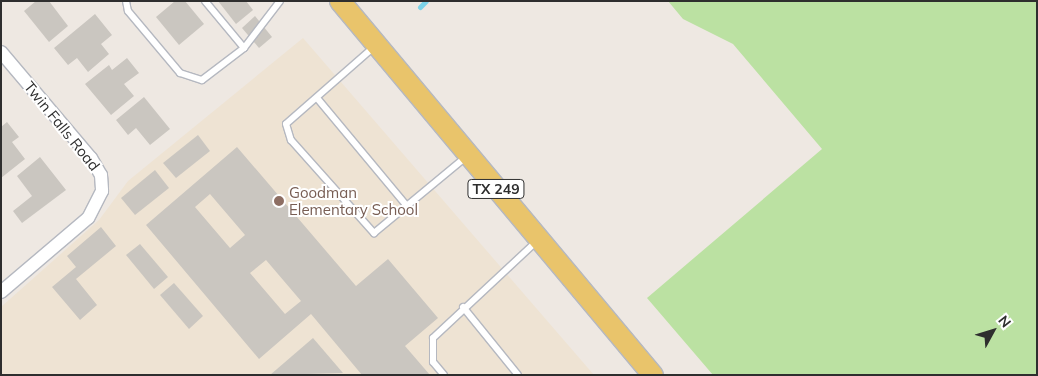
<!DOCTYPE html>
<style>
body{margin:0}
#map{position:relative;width:1038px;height:376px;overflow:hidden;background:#eee8e2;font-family:Mulish,sans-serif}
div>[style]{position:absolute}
.education>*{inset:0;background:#eee3d3}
.green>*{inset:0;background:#bbe1a2}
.stream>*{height:5px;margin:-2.5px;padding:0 2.5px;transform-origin:2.5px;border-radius:2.5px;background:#7cd3e8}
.building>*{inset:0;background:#cac6c0}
.roads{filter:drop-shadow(1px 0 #b5b8c0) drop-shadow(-1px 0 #b5b8c0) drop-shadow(0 1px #b5b8c0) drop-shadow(0 -1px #b5b8c0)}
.lane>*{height:6px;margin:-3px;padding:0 3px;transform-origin:3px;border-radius:3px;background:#fff}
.street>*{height:12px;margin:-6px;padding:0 6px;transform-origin:6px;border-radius:6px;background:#fff}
.primary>*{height:20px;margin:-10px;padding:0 10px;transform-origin:10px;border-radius:10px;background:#e9c46b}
.dots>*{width:14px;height:14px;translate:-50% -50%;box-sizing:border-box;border:2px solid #fff;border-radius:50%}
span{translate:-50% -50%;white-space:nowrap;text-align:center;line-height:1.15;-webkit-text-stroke:4px #fff;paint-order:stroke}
.shield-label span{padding:1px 4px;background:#fff;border:1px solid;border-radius:4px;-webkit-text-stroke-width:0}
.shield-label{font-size:14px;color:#2e2e2e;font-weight:700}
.street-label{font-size:15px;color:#2e2e2e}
.education-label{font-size:15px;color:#785e54}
.left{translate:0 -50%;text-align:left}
.frame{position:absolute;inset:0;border:2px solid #2e2e2e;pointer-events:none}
.north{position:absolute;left:968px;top:306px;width:50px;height:50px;-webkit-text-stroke:4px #fff;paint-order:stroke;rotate:51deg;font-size:14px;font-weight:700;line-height:20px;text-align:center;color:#2e2e2e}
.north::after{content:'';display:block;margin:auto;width:18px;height:22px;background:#2e2e2e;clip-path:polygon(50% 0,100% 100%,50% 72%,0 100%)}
</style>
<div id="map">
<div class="education">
<i style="clip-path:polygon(303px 38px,594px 375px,1px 375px,1px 307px,99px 220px,128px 181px)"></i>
</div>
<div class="green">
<i style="clip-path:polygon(668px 1px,1037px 1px,1037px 375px,713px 375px,647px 298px,822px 149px,733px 44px,683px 19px)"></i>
</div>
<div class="stream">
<i style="left:420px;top:7px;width:8px;rotate:-45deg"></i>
</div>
<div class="building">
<i style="clip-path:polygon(36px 1px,49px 1px,68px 26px,49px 42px,24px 11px)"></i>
<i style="clip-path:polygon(175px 1px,185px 1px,204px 24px,179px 45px,156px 17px)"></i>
<i style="clip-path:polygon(218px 1px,246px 1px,253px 10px,236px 24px)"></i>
<i style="clip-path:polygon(95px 14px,112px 35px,101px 44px,109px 54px,88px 72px,77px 58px,68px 65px,54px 48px)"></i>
<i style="clip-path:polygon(255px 16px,272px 37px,259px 48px,242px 28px)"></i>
<i style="clip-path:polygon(127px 58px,139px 73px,124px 84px,134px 96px,111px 115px,85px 84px,109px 65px,112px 70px)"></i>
<i style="clip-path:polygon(144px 97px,170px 129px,150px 145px,136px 128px,128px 135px,116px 120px)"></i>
<i style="clip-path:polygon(7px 122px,19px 137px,12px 142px,25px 159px,1px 178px,1px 127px)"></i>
<i style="clip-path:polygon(198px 135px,210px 151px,176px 178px,163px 163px)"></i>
<i style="clip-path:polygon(evenodd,237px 147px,356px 286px,388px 259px,438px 318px,405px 346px,430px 375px,362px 375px,311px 314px,259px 359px,146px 225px,237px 147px,210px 194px,245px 235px,230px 248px,195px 207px,210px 194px,237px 147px,266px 260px,301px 301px,285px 314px,250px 273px,266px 260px)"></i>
<i style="clip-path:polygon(40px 157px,66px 190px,22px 223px,13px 211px,32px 196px,17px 176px)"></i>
<i style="clip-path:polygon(155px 170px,169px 188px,135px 215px,121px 198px)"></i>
<i style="clip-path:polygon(101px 227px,116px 246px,76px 279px,97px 305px,80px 320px,52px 287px,76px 267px,67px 256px)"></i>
<i style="clip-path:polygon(140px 244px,168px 277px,154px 289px,126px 255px)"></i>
<i style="clip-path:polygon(174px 283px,203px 316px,189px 329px,160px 295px)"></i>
<i style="clip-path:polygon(313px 338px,343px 373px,270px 375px)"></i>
</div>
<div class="roads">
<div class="lane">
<i style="left:126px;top:1px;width:10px;rotate:79deg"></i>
<i style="left:128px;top:11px;width:81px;rotate:50deg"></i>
<i style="left:180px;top:73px;width:23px;rotate:18deg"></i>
<i style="left:202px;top:80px;width:53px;rotate:-37.3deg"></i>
<i style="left:244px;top:48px;width:59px;rotate:-52.5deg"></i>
<i style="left:205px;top:1px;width:61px;rotate:50.3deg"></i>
<i style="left:375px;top:46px;width:118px;rotate:138.8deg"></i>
<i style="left:286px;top:124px;width:17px;rotate:73deg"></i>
<i style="left:291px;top:140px;width:125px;rotate:48.3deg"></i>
<i style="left:374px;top:233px;width:121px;rotate:-39.6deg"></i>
<i style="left:317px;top:98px;width:141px;rotate:50.2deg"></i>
<i style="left:463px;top:307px;width:87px;rotate:51deg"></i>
<i style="left:444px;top:375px;width:17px;rotate:-130deg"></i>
<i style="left:433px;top:362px;width:24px;rotate:-90deg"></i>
<i style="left:433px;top:338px;width:142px;rotate:-43deg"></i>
</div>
<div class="street">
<i style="left:1px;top:52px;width:139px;rotate:49.7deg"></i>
<i style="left:91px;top:158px;width:20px;rotate:60deg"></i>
<i style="left:101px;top:175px;width:16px;rotate:86deg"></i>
<i style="left:102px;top:191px;width:30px;rotate:117deg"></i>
<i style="left:88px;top:218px;width:114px;rotate:139.6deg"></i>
</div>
<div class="primary">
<i style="left:340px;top:1px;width:488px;rotate:50.1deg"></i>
</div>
</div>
<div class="dots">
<i style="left:279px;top:201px;background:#8d6e63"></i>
</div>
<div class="shield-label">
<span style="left:496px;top:189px">TX 249</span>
</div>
<div class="street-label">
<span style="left:62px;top:126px;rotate:51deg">Twin Falls Road</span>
</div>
<div class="education-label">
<span class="left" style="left:289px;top:201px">Goodman<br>Elementary School</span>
</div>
<div class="frame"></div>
<div class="north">N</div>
</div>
